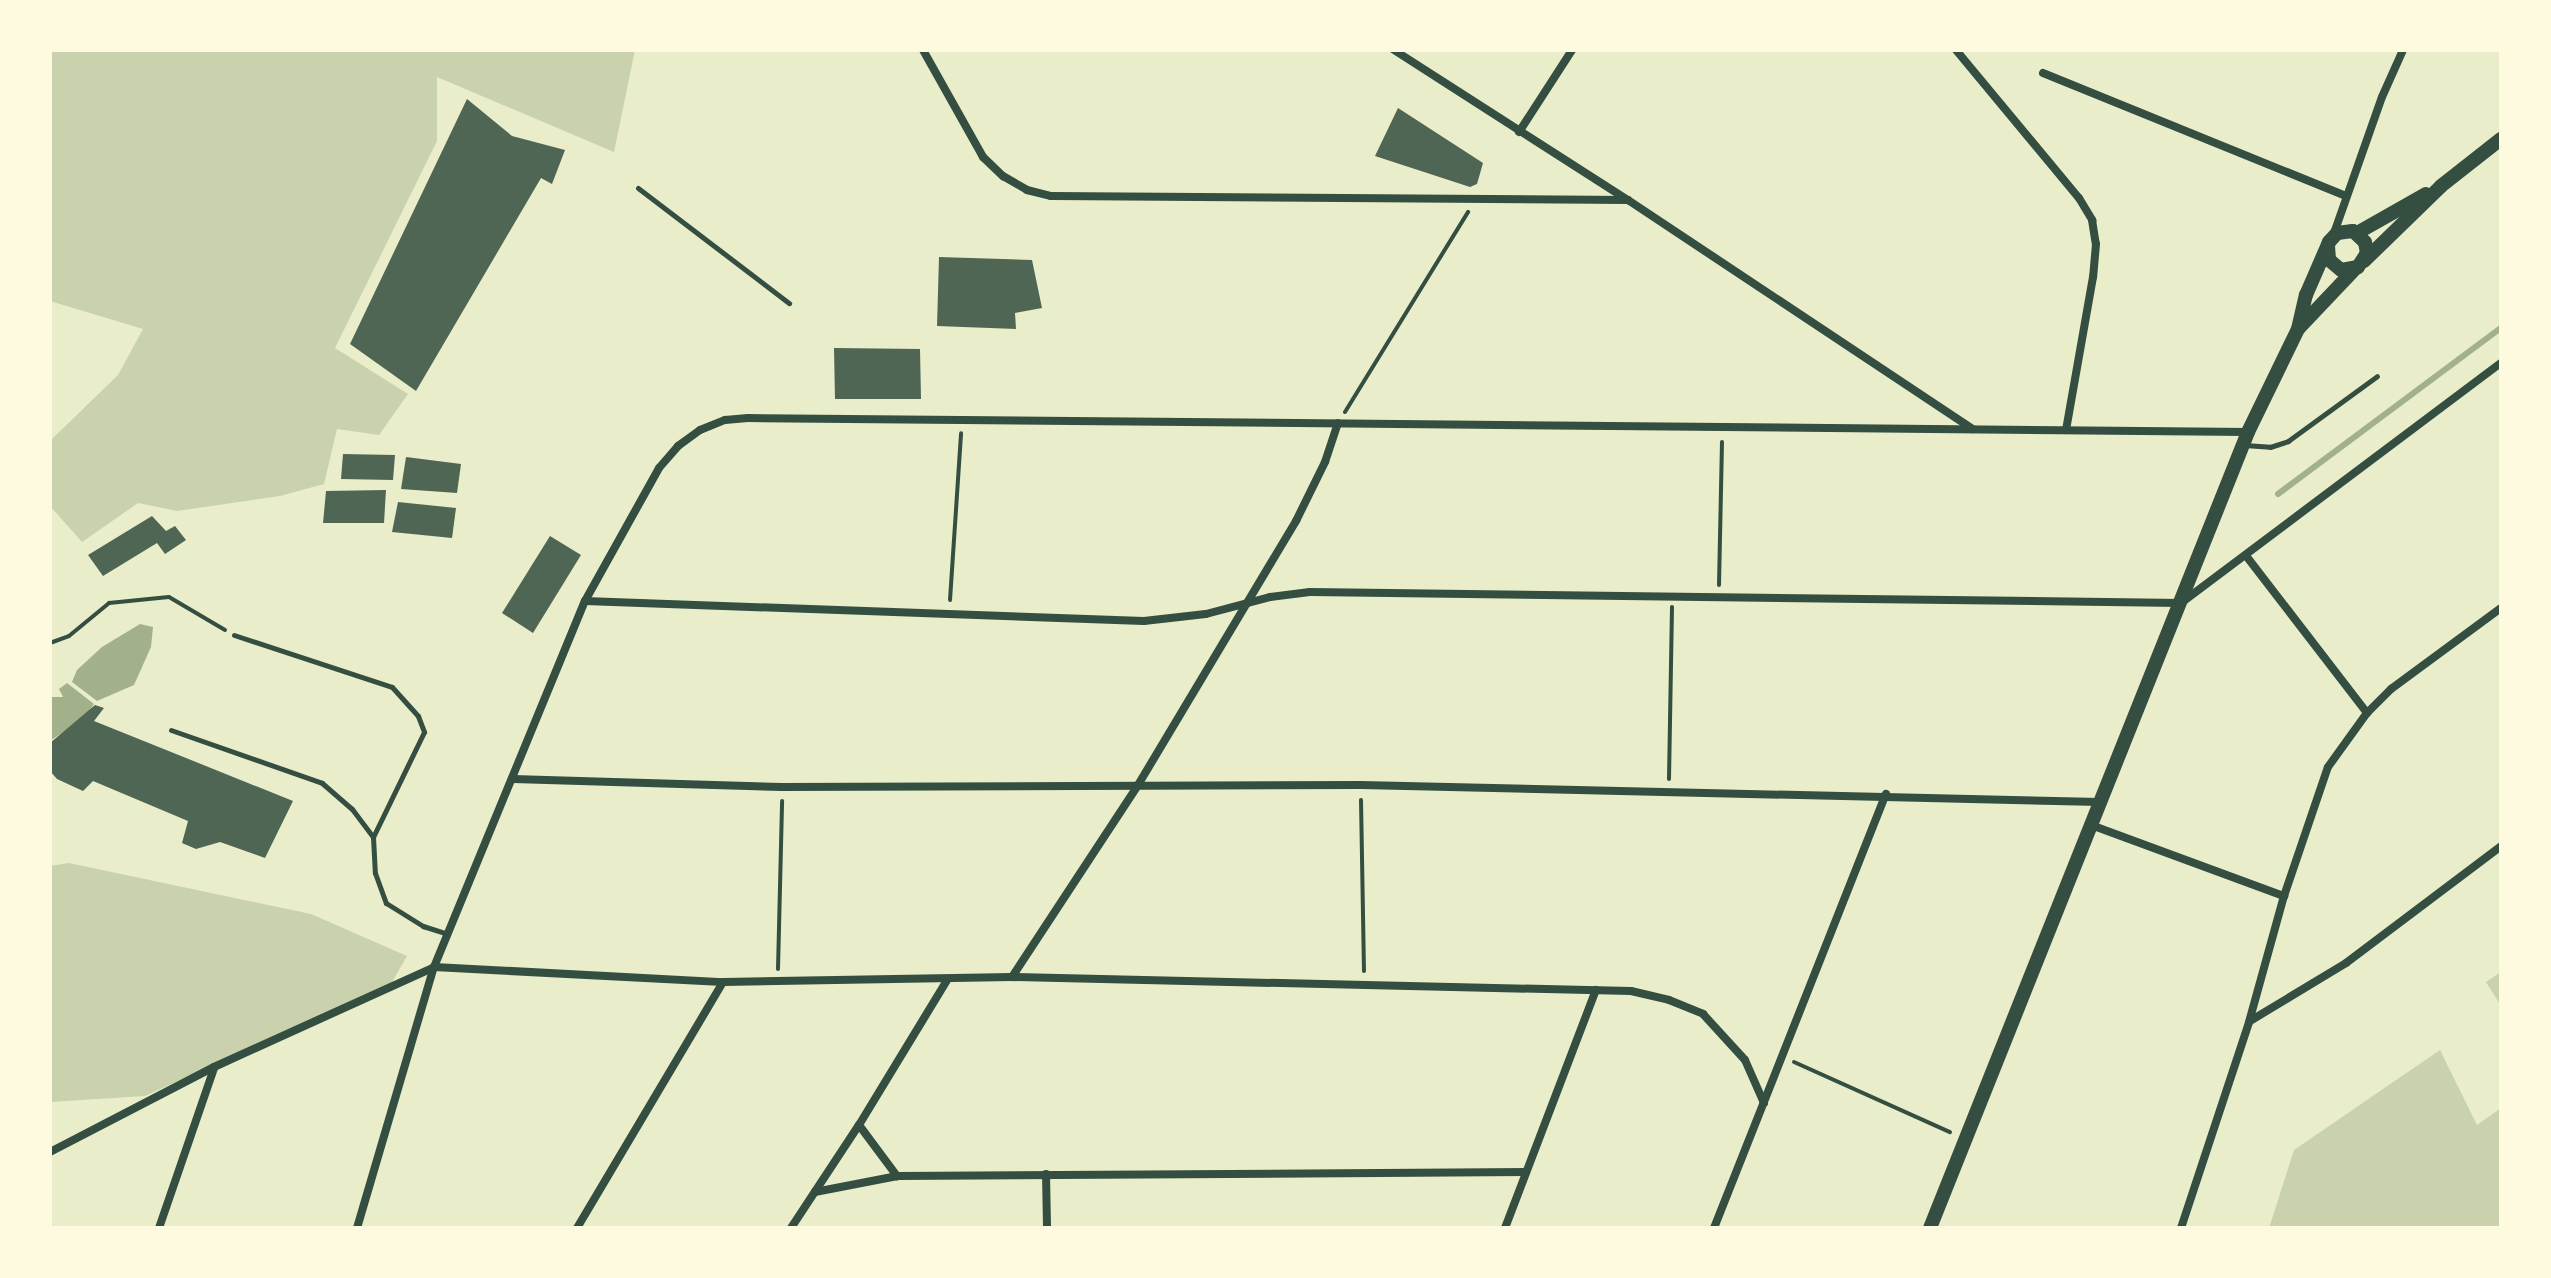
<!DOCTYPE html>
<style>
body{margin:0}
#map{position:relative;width:2551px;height:1278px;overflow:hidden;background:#e9edc9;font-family:"PT Sans Narrow",sans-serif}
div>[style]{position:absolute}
.green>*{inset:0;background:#cad2ad}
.water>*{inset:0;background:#a3b18a}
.stream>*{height:6px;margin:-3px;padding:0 3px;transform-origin:3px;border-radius:3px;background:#a3b18a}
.building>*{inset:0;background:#4f6655}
.path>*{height:4px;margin:-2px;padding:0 2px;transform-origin:2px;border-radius:2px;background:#344e41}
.service>*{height:5px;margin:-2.5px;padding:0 2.5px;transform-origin:2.5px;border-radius:2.5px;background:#344e41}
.minor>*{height:8px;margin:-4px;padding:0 4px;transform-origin:4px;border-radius:4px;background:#344e41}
.tertiary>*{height:14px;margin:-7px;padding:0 7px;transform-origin:7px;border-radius:7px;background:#344e41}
span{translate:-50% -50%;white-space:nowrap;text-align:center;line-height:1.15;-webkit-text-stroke:6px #fefae0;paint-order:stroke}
.frame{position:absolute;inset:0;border:52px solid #fefae0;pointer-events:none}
</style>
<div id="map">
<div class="green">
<i style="clip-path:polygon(50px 50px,635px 50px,614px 152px,437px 77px,437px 141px,335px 348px,408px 394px,379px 435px,337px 429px,324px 484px,280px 496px,177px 511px,138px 503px,82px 542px,50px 506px,50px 441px,118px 375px,143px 329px,50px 301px)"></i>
<i style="clip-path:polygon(69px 863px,311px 914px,407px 956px,391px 984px,145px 1096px,50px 1102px,50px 866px)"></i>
<i style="clip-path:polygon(2501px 972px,2501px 1006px,2486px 982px)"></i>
<i style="clip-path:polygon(2440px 1050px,2477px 1125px,2501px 1108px,2501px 1228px,2269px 1228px,2294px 1150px)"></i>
</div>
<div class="water">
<i style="clip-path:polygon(140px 624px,153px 627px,151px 647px,134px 685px,97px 701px,72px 682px,77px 670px,102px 647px)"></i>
<i style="clip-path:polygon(67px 683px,94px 704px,84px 718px,50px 741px,50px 697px,63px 697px,59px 689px)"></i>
</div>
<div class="stream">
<i style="left:2278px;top:494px;width:278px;rotate:-36.7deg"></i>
</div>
<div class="building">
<i style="clip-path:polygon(467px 99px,512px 136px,565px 150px,552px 184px,541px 178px,416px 391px,350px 344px)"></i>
<i style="clip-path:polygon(1398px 108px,1483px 163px,1477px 184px,1470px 187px,1375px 156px)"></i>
<i style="clip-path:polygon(939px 257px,1032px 260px,1042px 308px,1015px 313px,1016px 329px,937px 326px)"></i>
<i style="clip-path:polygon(834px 348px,920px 349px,921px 399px,835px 399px)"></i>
<i style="clip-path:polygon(343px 454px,395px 455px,393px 480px,341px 479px)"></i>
<i style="clip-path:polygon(406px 457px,461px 464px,457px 493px,401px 489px)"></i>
<i style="clip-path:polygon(386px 490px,384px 523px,323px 523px,326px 491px)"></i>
<i style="clip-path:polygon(398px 502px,456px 508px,452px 538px,392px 532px)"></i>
<i style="clip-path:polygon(152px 516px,166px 531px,175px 526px,186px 540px,165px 554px,157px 543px,103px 576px,88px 555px)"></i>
<i style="clip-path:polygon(550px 536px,581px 555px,533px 633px,502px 613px)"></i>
<i style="clip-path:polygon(95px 705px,104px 708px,94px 721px,293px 801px,265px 858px,220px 842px,196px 849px,182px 843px,188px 821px,93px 781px,83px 791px,57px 779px,50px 771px,50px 743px)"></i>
</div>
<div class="path">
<i style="left:1345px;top:412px;width:235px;rotate:-58.4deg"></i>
<i style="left:1719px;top:585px;width:143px;rotate:-88.8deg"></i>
<i style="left:950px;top:600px;width:167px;rotate:-86.2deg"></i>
<i style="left:50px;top:643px;width:20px;rotate:-20deg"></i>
<i style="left:69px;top:636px;width:52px;rotate:-39.5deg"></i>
<i style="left:109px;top:603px;width:60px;rotate:-5.7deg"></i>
<i style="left:169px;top:597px;width:65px;rotate:30.5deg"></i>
<i style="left:1669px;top:779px;width:172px;rotate:-89deg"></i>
<i style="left:1361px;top:800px;width:171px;rotate:89deg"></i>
<i style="left:778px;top:969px;width:168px;rotate:-88.6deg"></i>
<i style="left:1794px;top:1062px;width:171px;rotate:24.2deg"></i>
</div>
<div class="service">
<i style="left:638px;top:188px;width:190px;rotate:37.3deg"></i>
<i style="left:2244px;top:445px;width:26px;rotate:4deg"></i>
<i style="left:2270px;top:447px;width:19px;rotate:-18deg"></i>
<i style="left:2288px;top:441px;width:110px;rotate:-36.1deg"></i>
<i style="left:234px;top:635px;width:166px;rotate:18.2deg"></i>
<i style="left:392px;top:687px;width:39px;rotate:48deg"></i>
<i style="left:418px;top:716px;width:17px;rotate:69deg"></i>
<i style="left:424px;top:732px;width:117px;rotate:115.9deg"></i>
<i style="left:373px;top:837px;width:36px;rotate:87deg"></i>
<i style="left:375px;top:873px;width:32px;rotate:70deg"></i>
<i style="left:386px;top:903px;width:44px;rotate:31.9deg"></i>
<i style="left:423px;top:926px;width:25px;rotate:18deg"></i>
<i style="left:171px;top:730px;width:160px;rotate:19.3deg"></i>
<i style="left:322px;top:783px;width:40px;rotate:41deg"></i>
<i style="left:352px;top:809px;width:35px;rotate:53deg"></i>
</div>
<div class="minor">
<i style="left:923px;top:50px;width:123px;rotate:60.7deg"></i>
<i style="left:983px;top:157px;width:28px;rotate:44deg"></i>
<i style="left:1003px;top:176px;width:28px;rotate:30deg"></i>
<i style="left:1027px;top:190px;width:25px;rotate:14deg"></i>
<i style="left:1051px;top:196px;width:577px;rotate:0.4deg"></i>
<i style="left:1394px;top:50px;width:278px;rotate:32.7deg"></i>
<i style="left:1628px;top:200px;width:414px;rotate:33.6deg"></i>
<i style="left:1956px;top:50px;width:192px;rotate:50.3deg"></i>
<i style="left:2079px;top:198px;width:26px;rotate:59deg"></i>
<i style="left:2092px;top:220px;width:24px;rotate:81deg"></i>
<i style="left:2096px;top:244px;width:33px;rotate:95deg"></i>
<i style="left:2093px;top:277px;width:155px;rotate:100deg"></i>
<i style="left:2043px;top:73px;width:327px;rotate:22.1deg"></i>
<i style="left:1519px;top:132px;width:98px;rotate:-57.1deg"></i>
<i style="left:2333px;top:236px;width:147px;rotate:-70.6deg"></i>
<i style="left:2382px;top:97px;width:51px;rotate:-65.9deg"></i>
<i style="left:2247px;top:557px;width:197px;rotate:52.4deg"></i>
<i style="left:585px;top:601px;width:559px;rotate:2.05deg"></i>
<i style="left:1144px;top:621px;width:62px;rotate:-6.4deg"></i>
<i style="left:1206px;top:614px;width:66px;rotate:-14.9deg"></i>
<i style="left:1270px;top:597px;width:40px;rotate:-7.1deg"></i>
<i style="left:1310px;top:592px;width:871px;rotate:0.72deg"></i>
<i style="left:2181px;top:603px;width:400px;rotate:-36.9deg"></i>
<i style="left:513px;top:779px;width:269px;rotate:1.7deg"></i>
<i style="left:782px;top:787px;width:579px;rotate:-0.2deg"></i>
<i style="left:1361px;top:785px;width:739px;rotate:1.32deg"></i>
<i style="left:2091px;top:825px;width:206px;rotate:20.2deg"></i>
<i style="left:1012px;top:977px;width:230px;rotate:-56.7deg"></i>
<i style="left:1138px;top:785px;width:308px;rotate:-59.1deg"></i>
<i style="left:1296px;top:521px;width:66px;rotate:-63.8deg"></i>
<i style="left:1325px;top:462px;width:41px;rotate:-71.6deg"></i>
<i style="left:2250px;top:1021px;width:112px;rotate:-31.1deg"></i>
<i style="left:2346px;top:963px;width:194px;rotate:-37deg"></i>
<i style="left:859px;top:1125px;width:64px;rotate:53.3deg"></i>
<i style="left:50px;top:1152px;width:185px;rotate:-27.4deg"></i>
<i style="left:214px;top:1067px;width:242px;rotate:-24.4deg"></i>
<i style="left:434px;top:967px;width:289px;rotate:3deg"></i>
<i style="left:723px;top:982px;width:289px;rotate:-1deg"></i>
<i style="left:1012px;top:977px;width:619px;rotate:1.3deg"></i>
<i style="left:1631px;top:991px;width:39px;rotate:13deg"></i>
<i style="left:1669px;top:1000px;width:37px;rotate:22deg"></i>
<i style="left:1703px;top:1014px;width:62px;rotate:47.6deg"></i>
<i style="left:1745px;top:1060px;width:47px;rotate:66.2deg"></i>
<i style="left:1046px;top:1174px;width:54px;rotate:88.9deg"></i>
<i style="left:815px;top:1192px;width:84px;rotate:-11deg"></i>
<i style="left:897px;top:1176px;width:629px;rotate:-0.36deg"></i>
<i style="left:159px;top:1228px;width:169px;rotate:-71deg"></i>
<i style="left:357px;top:1228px;width:272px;rotate:-73.6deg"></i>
<i style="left:434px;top:967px;width:396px;rotate:-67.6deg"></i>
<i style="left:585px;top:601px;width:152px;rotate:-60.9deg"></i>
<i style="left:659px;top:468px;width:29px;rotate:-49deg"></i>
<i style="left:678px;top:446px;width:27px;rotate:-36deg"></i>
<i style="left:700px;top:430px;width:27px;rotate:-22deg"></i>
<i style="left:725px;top:420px;width:23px;rotate:-5deg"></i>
<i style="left:748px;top:418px;width:1500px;rotate:0.53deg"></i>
<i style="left:577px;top:1228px;width:286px;rotate:-59.3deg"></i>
<i style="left:791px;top:1228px;width:123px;rotate:-56.6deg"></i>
<i style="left:859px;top:1125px;width:170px;rotate:-58.7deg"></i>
<i style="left:1505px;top:1228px;width:255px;rotate:-69.1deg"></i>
<i style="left:1714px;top:1228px;width:467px;rotate:-68.4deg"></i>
<i style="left:2181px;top:1228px;width:217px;rotate:-71.7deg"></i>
<i style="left:2249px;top:1022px;width:131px;rotate:-74.5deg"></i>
<i style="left:2284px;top:896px;width:136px;rotate:-71.2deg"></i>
<i style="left:2328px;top:767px;width:67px;rotate:-54.2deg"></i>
<i style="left:2367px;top:713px;width:34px;rotate:-45deg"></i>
<i style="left:2391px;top:689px;width:137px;rotate:-36.4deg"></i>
</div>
<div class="tertiary">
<i style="left:2357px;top:233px;width:79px;rotate:-29.5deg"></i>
<i style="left:2364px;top:261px;width:107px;rotate:-44.2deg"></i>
<i style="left:2441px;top:186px;width:76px;rotate:-38.1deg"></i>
<i style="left:2299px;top:328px;width:83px;rotate:-46.5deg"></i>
<i style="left:1930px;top:1228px;width:857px;rotate:-68.22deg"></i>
<i style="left:2248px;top:432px;width:114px;rotate:-64.1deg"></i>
<i style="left:2298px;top:329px;width:35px;rotate:-77deg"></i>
<i style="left:2306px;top:295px;width:58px;rotate:-66.5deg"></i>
<i style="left:2329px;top:242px;width:12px;rotate:-48deg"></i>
<i style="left:2337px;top:233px;width:16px;rotate:-7deg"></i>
<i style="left:2353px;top:231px;width:16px;rotate:43deg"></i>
<i style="left:2365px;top:242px;width:11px;rotate:80deg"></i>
<i style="left:2367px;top:253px;width:17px;rotate:123deg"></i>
<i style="left:2358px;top:267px;width:17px;rotate:170deg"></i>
<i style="left:2341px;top:270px;width:16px;rotate:-140deg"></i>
<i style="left:2329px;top:260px;width:15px;rotate:-94deg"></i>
</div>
<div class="frame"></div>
</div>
